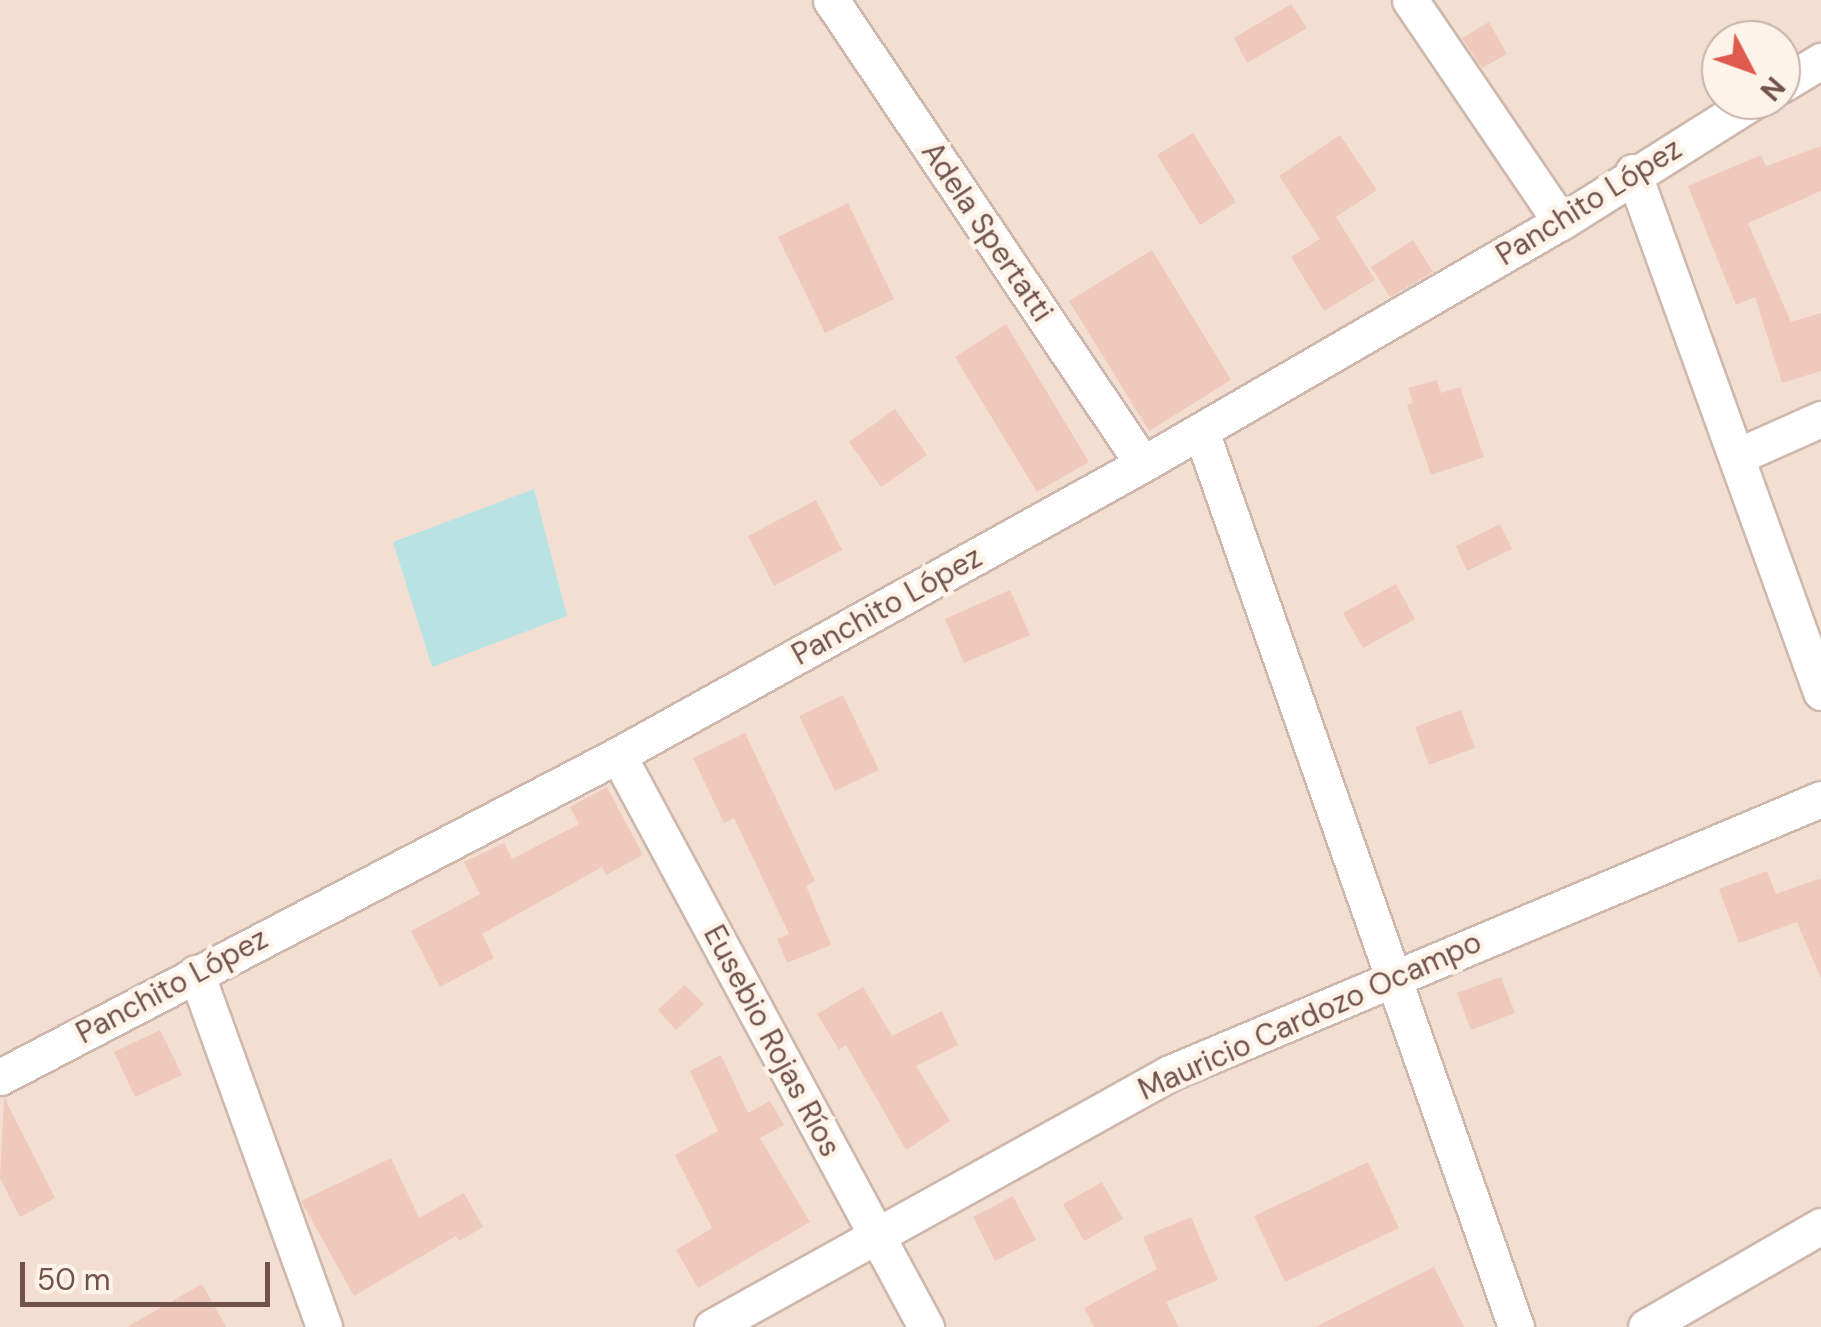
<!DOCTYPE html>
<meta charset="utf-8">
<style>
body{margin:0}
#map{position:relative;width:1821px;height:1327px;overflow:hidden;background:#fbefe3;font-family:"DM Sans",sans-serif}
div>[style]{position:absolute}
.residential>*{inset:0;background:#f2dfd2}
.water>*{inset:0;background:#b9e3e3}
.building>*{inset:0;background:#efcabc}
.roads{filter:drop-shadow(2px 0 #ceb7ad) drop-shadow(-2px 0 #ceb7ad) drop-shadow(0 2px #ceb7ad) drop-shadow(0 -2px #ceb7ad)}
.minor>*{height:35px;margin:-17.5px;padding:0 17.5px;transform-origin:17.5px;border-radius:17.5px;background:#fff}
span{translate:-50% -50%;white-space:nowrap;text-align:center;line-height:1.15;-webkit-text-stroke:9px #fef3e9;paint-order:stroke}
.street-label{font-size:30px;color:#72534a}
.north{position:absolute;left:1701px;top:20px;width:100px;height:100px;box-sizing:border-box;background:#fef3e9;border:2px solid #c6b3a9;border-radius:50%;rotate:131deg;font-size:28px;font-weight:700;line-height:40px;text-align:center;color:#72534a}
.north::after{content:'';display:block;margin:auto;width:35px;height:45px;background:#df5b4e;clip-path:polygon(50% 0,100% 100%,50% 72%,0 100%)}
.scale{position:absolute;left:20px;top:1262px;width:250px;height:45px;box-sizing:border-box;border:5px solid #72534a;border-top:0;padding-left:12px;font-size:30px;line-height:35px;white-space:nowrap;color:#72534a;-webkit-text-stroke:8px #fef3e9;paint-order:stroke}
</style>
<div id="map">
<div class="residential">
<i style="clip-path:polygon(evenodd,0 0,1821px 0,1821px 1327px,0 1327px,0 0,1721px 40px,1781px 40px,1781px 100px,1721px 100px,1721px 40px)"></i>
</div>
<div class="water">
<i style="clip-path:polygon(534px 489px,567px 616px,432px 667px,393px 542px)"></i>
</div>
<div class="building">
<i style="clip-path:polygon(1291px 4px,1307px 28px,1247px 63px,1234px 38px)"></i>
<i style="clip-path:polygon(1489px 22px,1507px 54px,1482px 68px,1462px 38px)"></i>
<i style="clip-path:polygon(1193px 133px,1236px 202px,1200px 225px,1157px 155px)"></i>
<i style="clip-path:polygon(1340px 135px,1377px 190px,1336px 217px,1375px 280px,1324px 311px,1291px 257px,1320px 239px,1279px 176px)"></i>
<i style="clip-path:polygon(1821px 146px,1821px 191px,1748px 223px,1791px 322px,1821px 313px,1821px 371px,1782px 383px,1755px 297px,1736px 305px,1688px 186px,1761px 155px,1766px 166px)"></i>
<i style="clip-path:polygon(848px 203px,894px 299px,825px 333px,778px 237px)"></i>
<i style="clip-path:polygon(1413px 240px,1433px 272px,1390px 297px,1371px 267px)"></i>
<i style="clip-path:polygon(1152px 250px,1231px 380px,1149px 431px,1069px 301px)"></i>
<i style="clip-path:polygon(1006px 324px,1089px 462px,1037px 492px,955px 357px)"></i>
<i style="clip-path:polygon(1437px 380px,1441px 393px,1460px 387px,1484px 457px,1431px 475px,1407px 405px,1413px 403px,1408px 388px)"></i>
<i style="clip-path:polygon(895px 409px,927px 455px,881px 487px,849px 442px)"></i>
<i style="clip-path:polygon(816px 500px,842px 550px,774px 586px,748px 536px)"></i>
<i style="clip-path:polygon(1500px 524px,1512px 549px,1467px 571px,1456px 546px)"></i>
<i style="clip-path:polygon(1396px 584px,1415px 619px,1363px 648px,1343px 613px)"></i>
<i style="clip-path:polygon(1010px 590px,1030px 635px,964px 663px,945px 619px)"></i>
<i style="clip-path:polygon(843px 695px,879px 770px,835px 791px,799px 716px)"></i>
<i style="clip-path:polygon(1461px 710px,1475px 748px,1429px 765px,1415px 727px)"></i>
<i style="clip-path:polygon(745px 733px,815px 881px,806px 886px,831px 945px,787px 963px,777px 939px,789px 934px,734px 818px,724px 823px,693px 758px)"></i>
<i style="clip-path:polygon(607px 787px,643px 855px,606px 875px,602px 867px,482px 934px,494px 958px,440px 987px,411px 931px,480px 894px,464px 862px,504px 843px,512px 859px,579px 824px,570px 807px)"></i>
<i style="clip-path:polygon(1767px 871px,1776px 894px,1821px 878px,1821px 979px,1797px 922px,1739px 943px,1719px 889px)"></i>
<i style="clip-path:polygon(1501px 977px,1515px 1013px,1471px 1030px,1457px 993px)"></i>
<i style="clip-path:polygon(685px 985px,704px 1004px,676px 1030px,658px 1010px)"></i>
<i style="clip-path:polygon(863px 987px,892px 1036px,942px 1011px,958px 1045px,916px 1066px,950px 1121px,906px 1150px,846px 1045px,839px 1050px,817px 1014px)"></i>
<i style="clip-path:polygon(160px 1030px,182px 1075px,135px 1097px,114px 1052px)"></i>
<i style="clip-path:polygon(721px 1055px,748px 1113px,770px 1101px,784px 1125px,760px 1138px,810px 1222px,698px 1288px,676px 1250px,712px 1228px,675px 1155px,718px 1131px,690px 1071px)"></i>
<i style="clip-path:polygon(4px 1097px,55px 1198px,20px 1217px,0 1178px)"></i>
<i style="clip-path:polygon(391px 1158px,419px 1218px,464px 1193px,483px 1227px,459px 1241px,456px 1236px,354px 1296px,301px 1201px)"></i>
<i style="clip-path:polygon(1368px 1162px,1399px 1228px,1285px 1282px,1254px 1216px)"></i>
<i style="clip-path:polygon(1102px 1182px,1123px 1219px,1084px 1241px,1063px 1204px)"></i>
<i style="clip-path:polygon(1013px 1196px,1036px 1240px,995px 1261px,973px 1217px)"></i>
<i style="clip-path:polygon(1191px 1217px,1218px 1280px,1166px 1302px,1179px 1327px,1094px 1327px,1084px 1308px,1157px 1269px,1143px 1237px)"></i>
<i style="clip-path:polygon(1434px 1267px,1464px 1327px,1315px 1327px)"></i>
<i style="clip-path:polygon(202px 1284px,226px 1327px,127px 1327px)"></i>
</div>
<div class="roads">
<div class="minor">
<i style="left:831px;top:0;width:559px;rotate:56.08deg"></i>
<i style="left:1410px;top:0;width:268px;rotate:55.8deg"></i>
<i style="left:1781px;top:85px;width:47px;rotate:-31deg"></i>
<i style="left:1633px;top:172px;width:553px;rotate:70.12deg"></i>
<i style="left:1201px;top:431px;width:950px;rotate:70.63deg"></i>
<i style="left:1740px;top:455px;width:89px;rotate:-24deg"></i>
<i style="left:618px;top:755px;width:650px;rotate:61.7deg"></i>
<i style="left:196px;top:973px;width:376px;rotate:70.1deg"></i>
<i style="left:0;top:1077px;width:697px;rotate:-27.52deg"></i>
<i style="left:618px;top:755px;width:600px;rotate:-29deg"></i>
<i style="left:1143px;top:464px;width:483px;rotate:-30.1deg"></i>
<i style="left:1561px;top:222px;width:229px;rotate:-32.2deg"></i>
<i style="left:712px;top:1327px;width:524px;rotate:-29.01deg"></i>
<i style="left:1170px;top:1073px;width:706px;rotate:-22.83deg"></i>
<i style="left:1646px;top:1327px;width:202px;rotate:-30deg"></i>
</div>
</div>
<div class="street-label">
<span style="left:1589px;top:202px;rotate:-32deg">Panchito López</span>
<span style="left:987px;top:232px;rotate:56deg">Adela Spertatti</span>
<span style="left:887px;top:606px;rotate:-29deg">Panchito López</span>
<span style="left:172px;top:986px;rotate:-28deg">Panchito López</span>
<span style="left:1310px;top:1016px;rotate:-24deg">Mauricio Cardozo Ocampo</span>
<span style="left:772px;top:1041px;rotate:62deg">Eusebio Rojas Ríos</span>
</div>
<div class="north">N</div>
<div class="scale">50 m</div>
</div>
